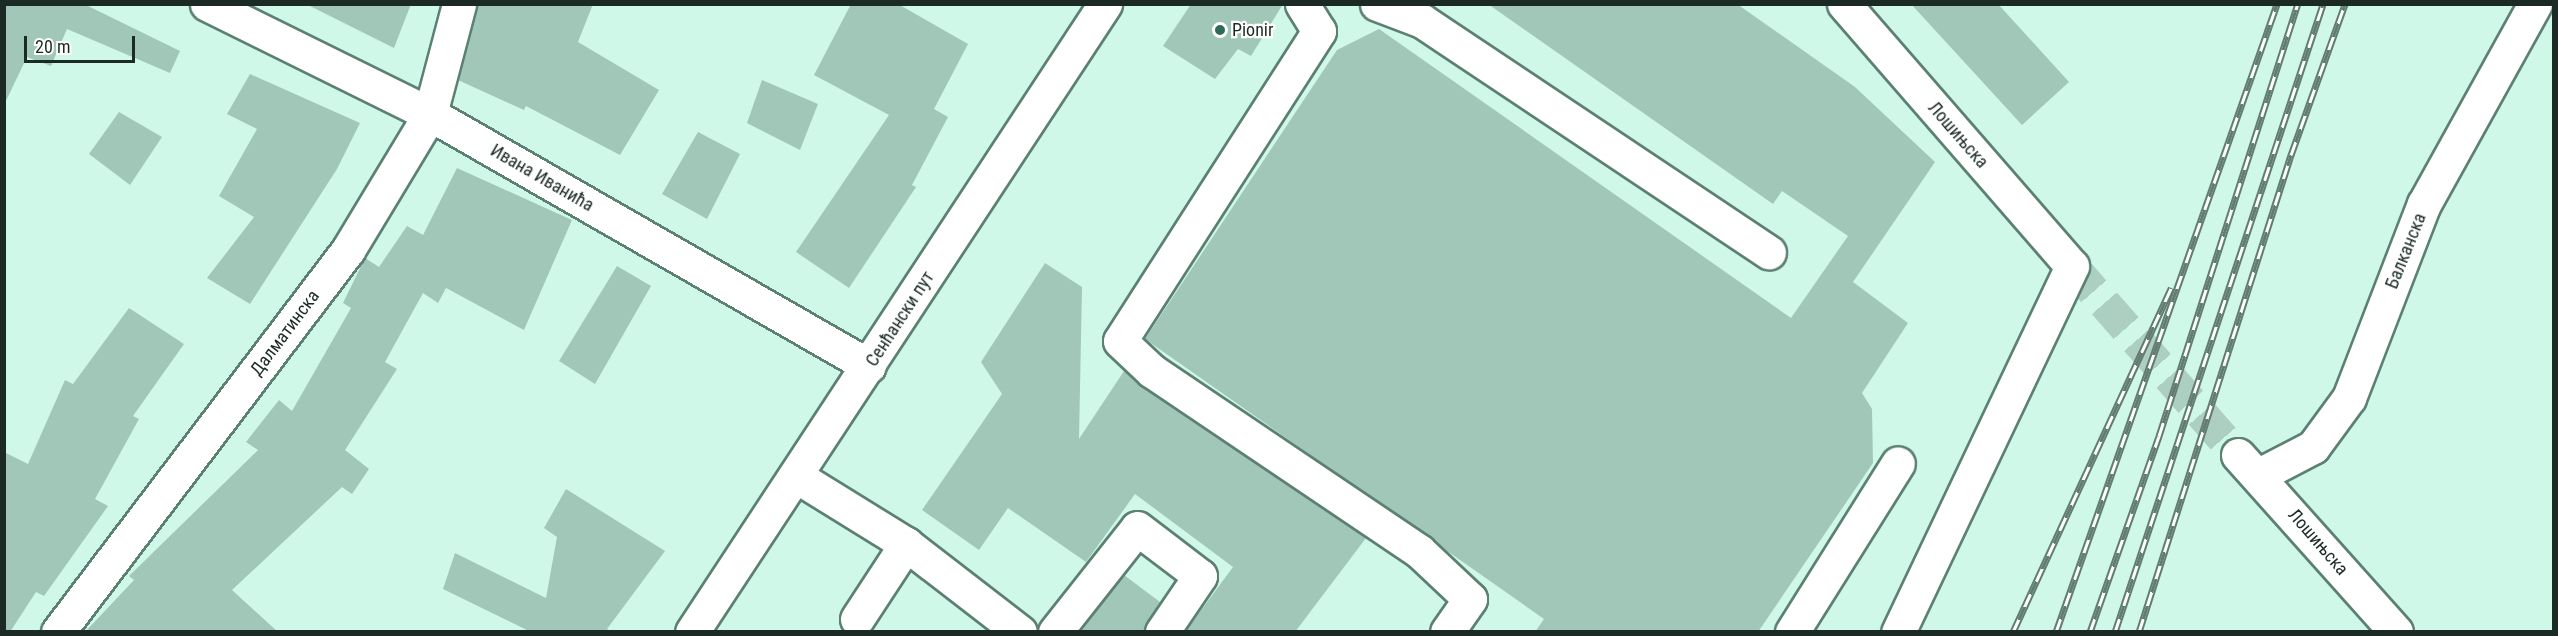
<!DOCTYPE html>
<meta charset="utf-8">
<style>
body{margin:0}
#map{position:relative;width:2558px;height:636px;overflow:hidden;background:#d0f8e8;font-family:"Roboto Condensed",sans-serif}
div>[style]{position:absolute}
.building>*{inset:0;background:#a1c7b8}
.minor-tunnel>*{height:33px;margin-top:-16.5px;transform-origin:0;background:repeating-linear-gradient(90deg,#accfc1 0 33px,transparent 0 49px)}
.roads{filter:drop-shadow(2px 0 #5c8073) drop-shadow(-2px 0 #5c8073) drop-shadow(0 2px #5c8073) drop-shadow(0 -2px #5c8073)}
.minor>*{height:33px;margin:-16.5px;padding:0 16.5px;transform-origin:16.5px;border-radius:16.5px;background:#fff}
.major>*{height:33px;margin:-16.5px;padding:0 16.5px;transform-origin:16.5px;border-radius:16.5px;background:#fff}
.rail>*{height:7px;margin-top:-3.5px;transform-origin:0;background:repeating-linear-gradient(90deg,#fff 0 14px,#637c72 0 28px);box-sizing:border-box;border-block:2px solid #637c72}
.dots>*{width:16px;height:16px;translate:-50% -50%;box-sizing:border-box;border:3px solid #fff;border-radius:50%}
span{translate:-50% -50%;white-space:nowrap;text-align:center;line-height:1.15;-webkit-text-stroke:4.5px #fff;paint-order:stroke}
.poi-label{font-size:18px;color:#1b2a25}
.left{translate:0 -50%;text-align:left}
.street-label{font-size:18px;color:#1b2a25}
.frame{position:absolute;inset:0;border:6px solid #1b2a25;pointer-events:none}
.scale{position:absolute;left:24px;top:36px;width:111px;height:27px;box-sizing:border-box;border:3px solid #1b2a25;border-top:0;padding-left:8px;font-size:18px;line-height:21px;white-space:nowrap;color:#1b2a25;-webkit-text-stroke:4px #fff;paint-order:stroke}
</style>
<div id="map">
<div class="building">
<i style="clip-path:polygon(4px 4px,84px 4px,180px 51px,170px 73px,67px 29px,51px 66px,27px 57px,4px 105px)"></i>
<i style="clip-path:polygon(306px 4px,411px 4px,394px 48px)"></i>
<i style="clip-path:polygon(477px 4px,593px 4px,578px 42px,659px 90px,620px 155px,526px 106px,524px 110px,458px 80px)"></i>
<i style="clip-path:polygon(851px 4px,898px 4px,968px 44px,934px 109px,948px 117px,912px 185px,916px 187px,849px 288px,796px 252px,889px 115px,814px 75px)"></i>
<i style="clip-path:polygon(1191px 4px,1283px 4px,1251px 56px,1238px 49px,1215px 79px,1163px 46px)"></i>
<i style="clip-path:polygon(1488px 4px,1737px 4px,1855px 87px,1935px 162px,1853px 282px,1908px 323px,1862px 393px,1872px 409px,1873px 463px,1758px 632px,1535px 632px,1544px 619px,1145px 339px,1337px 50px,1379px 29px,1791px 318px,1848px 236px,1782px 191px,1773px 204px)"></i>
<i style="clip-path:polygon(1911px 4px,1998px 4px,2069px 82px,2022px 125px)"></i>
<i style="clip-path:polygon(250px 74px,360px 123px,337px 169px,250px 304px,207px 278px,254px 217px,219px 196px,257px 129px,227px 114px)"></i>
<i style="clip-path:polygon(762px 80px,818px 104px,800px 150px,747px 123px)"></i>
<i style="clip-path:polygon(119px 112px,162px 137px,130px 185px,89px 154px)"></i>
<i style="clip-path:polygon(698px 132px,740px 154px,707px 219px,662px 194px)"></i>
<i style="clip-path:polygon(457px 168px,572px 220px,524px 330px,446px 288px,438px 303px,423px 293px,385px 362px,397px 369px,345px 450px,369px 469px,352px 494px,342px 487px,232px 590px,278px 632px,85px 632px,134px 580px,129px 576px,258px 450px,246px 442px,279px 400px,292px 411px,351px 308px,343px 303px,365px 258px,379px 267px,407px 226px,423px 235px)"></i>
<i style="clip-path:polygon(1045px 263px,1082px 287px,1079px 439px,1124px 371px,1366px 538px,1295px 632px,1185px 632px,1233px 567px,1135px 494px,1086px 562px,1008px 508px,979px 550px,922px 510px,1002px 394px,981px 362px)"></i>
<i style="clip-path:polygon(617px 266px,651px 286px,595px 384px,559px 361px)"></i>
<i style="clip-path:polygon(129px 308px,184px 344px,133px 416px,139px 419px,95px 499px,108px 506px,44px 596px,36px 592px,10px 632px,4px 632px,4px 452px,28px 464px,65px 380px,73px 384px)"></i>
<i style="clip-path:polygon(566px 489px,665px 551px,607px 629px,613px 632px,531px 632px,443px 589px,455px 553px,546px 598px,557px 537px,544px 528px)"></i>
<i style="clip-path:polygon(1124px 575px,1160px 602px,1143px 632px,1080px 632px)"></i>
</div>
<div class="minor-tunnel">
<i style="left:2072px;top:266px;width:252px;rotate:48.7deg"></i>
</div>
<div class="roads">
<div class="minor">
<i style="left:207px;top:4px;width:249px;rotate:26.3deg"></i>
<i style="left:430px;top:114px;width:506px;rotate:29.86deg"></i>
<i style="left:1302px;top:4px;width:32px;rotate:58deg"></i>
<i style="left:1319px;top:31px;width:368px;rotate:122.7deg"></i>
<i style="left:1120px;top:341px;width:44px;rotate:43.2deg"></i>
<i style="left:1152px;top:371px;width:322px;rotate:34deg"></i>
<i style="left:1419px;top:551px;width:70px;rotate:43.3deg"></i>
<i style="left:1470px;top:599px;width:40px;rotate:124.9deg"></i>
<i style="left:1377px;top:4px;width:48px;rotate:20.7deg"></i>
<i style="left:1422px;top:21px;width:417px;rotate:33.7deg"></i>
<i style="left:1844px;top:4px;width:347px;rotate:49deg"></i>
<i style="left:2072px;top:266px;width:405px;rotate:115.4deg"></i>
<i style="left:2238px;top:455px;width:237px;rotate:48.2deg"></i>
<i style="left:2259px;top:475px;width:61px;rotate:-27.4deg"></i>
<i style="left:2313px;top:447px;width:61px;rotate:-53.7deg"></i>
<i style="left:2349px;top:398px;width:208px;rotate:-68.9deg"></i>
<i style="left:2424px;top:204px;width:229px;rotate:-61deg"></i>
<i style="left:796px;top:476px;width:129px;rotate:31.7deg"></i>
<i style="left:906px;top:544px;width:144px;rotate:37.7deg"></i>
<i style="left:857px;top:619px;width:90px;rotate:-56.8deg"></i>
<i style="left:58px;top:632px;width:480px;rotate:-52.8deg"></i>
<i style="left:348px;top:250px;width:159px;rotate:-58.9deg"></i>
<i style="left:430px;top:114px;width:114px;rotate:-75.2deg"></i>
<i style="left:1055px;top:632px;width:132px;rotate:-51.7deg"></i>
<i style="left:1137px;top:528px;width:79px;rotate:37.3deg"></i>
<i style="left:1200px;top:576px;width:68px;rotate:124.2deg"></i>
<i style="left:1792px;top:632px;width:199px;rotate:-57.9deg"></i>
</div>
<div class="major">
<i style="left:692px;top:632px;width:752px;rotate:-56.67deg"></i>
</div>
</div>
<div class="rail">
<i style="left:2013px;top:632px;width:379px;rotate:-65.3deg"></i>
<i style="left:2056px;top:632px;width:666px;rotate:-70.61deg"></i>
<i style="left:2090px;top:632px;width:208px;rotate:-70.6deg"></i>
<i style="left:2159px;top:436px;width:454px;rotate:-72.2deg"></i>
<i style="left:2115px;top:632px;width:662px;rotate:-71.67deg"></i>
<i style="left:2139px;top:632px;width:501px;rotate:-72.33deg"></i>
<i style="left:2291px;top:155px;width:160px;rotate:-70.3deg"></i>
</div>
<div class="dots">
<i style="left:1220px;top:30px;background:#2d6a57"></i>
</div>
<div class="poi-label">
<span class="left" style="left:1232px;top:30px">Pionir</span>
</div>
<div class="street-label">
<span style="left:1958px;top:135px;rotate:49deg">Лошињска</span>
<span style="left:542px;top:178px;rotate:30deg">Ивана Иванића</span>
<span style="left:2406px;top:251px;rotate:-68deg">Балканска</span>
<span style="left:900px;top:319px;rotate:-57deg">Сенћански пут</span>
<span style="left:285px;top:333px;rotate:-53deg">Далматинска</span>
<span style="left:2318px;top:542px;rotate:49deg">Лошињска</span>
</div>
<div class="frame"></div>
<div class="scale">20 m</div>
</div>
